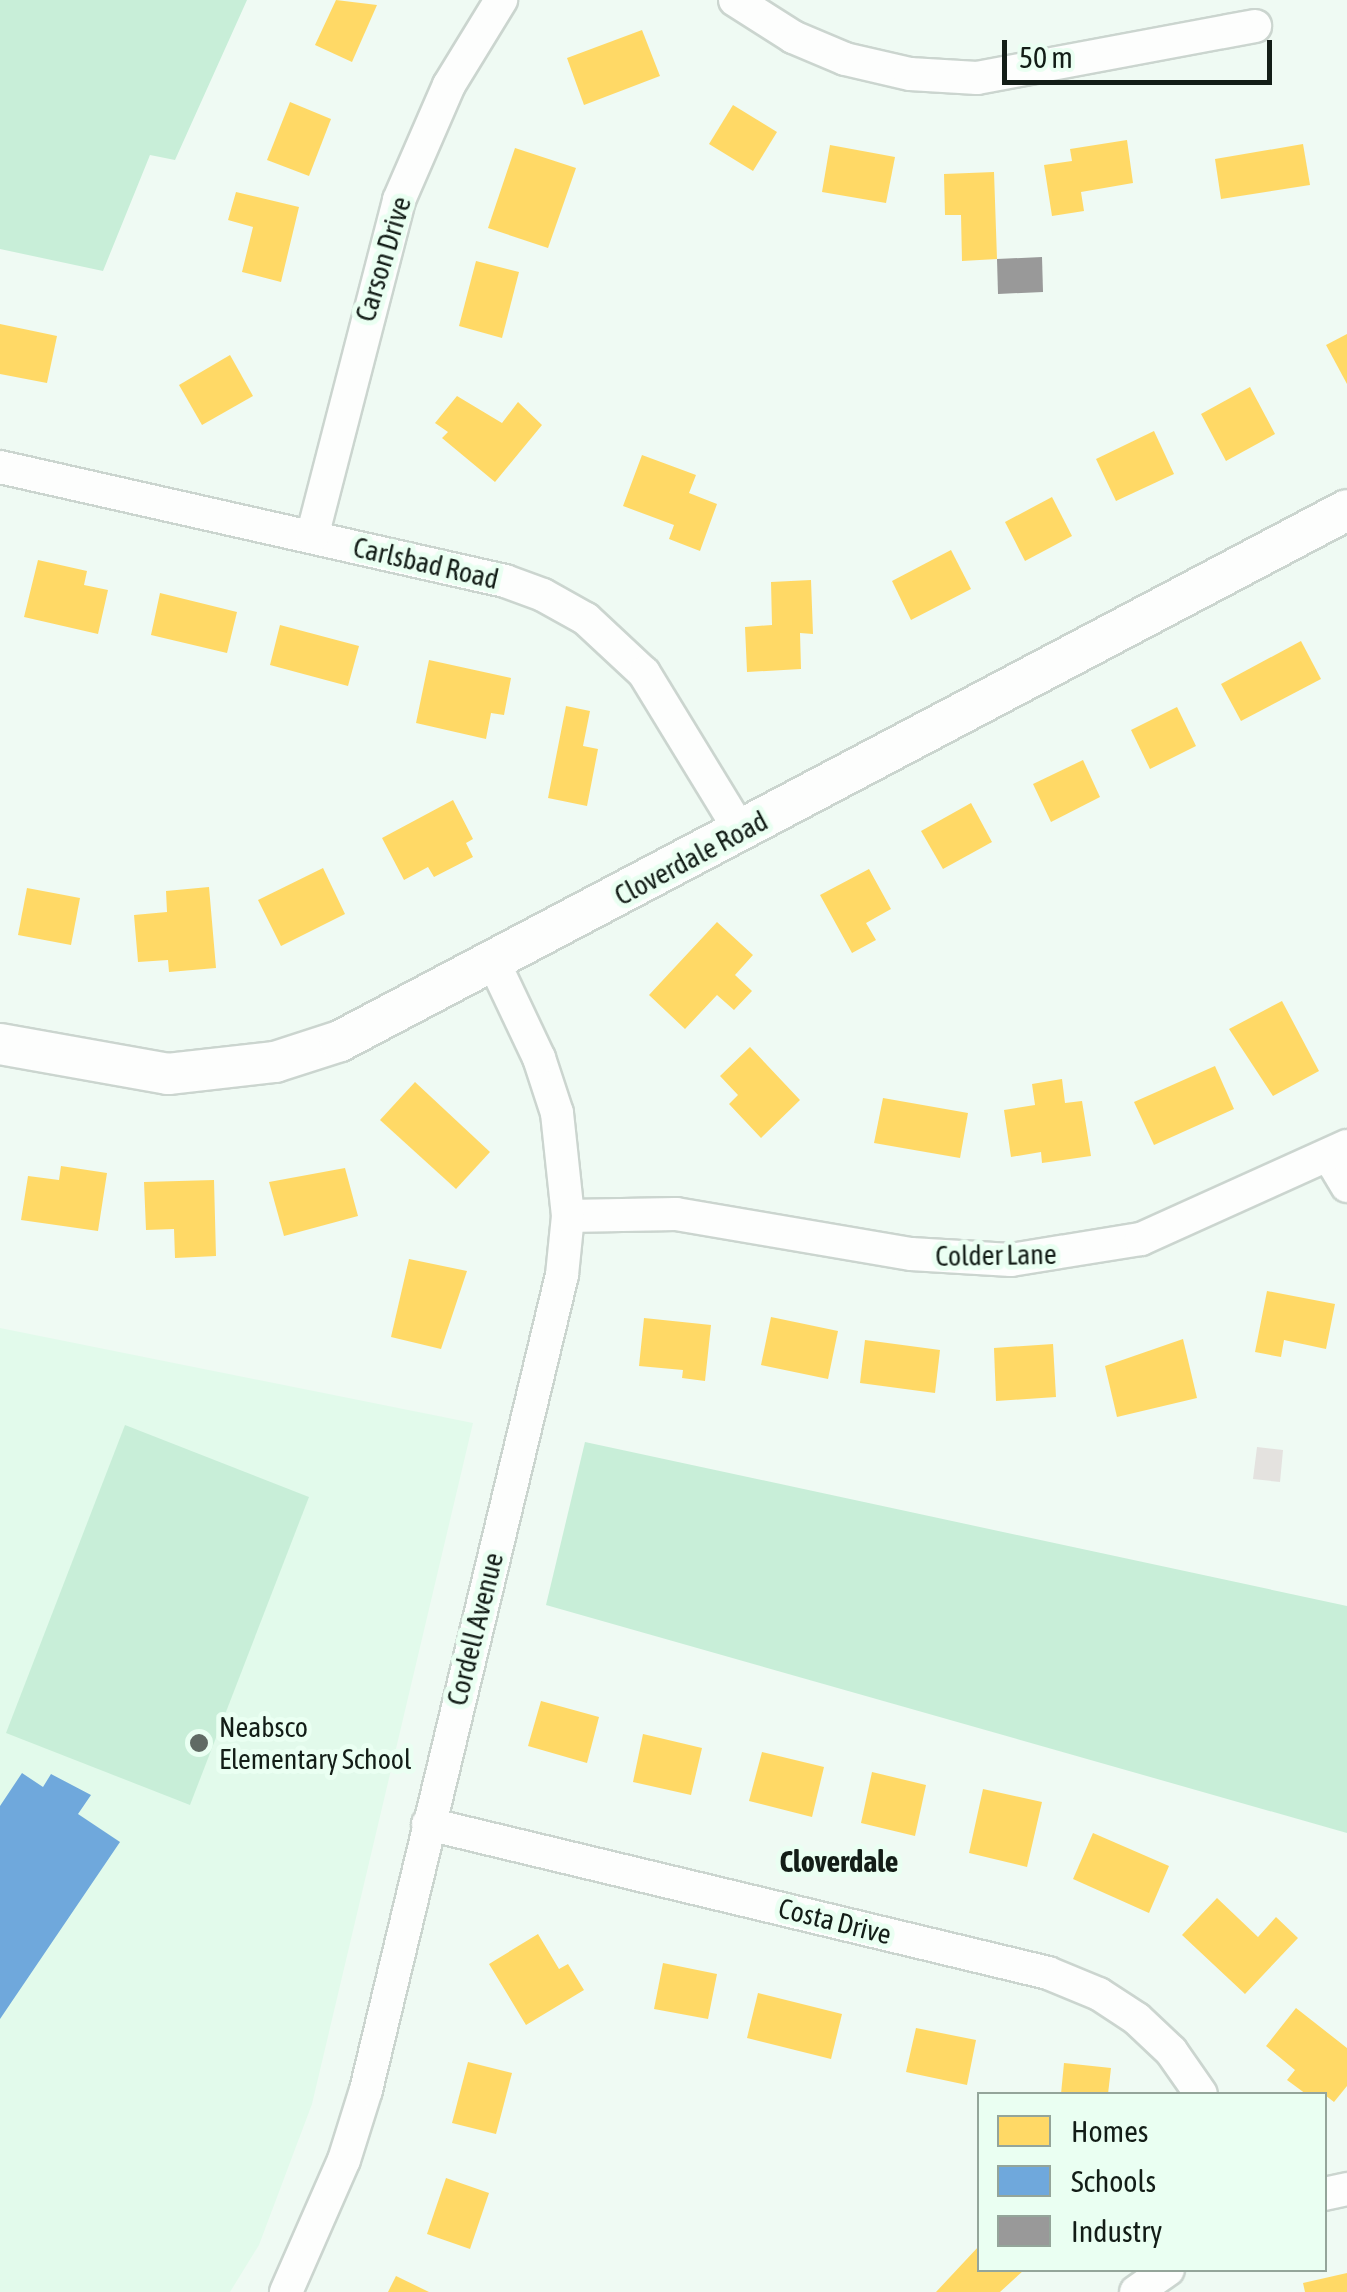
<!DOCTYPE html>
<style>
body{margin:0}
#map{position:relative;width:1347px;height:2292px;overflow:hidden;background:#effaf3;font-family:"Asap Condensed",sans-serif}
div>[style]{position:absolute}
.built>*{inset:0;background:#e2faeb}
.green>*{inset:0;background:#c8eed8}
.homes>*{inset:0;background:#ffd966}
.schools>*{inset:0;background:#6fa8dc}
.industry>*{inset:0;background:#999}
.building>*{inset:0;background:#e4e2df}
.roads{filter:drop-shadow(2px 0 #cbd5cf) drop-shadow(-2px 0 #cbd5cf) drop-shadow(0 2px #cbd5cf) drop-shadow(0 -2px #cbd5cf)}
.minor>*{height:32px;margin:-16px;padding:0 16px;transform-origin:16px;border-radius:16px;background:#fdfefd}
.tertiary>*{height:40px;margin:-20px;padding:0 20px;transform-origin:20px;border-radius:20px;background:#fdfefd}
.dots>*{width:28px;height:28px;translate:-50% -50%;box-sizing:border-box;border:5px solid #eafff2;border-radius:50%}
span{translate:-50% -50%;white-space:nowrap;text-align:center;line-height:1.15;-webkit-text-stroke:10px #eafff2;paint-order:stroke}
.street-label{font-size:28px;color:#131d17}
.poi-label{font-size:28px;color:#131d17}
.left{translate:0 -50%;text-align:left}
.neighbourhood-label{font-size:30px;color:#131d17;font-weight:700}
.legend{position:absolute;left:977px;top:2092px;width:350px;height:180px;box-sizing:border-box;background:#eafff2;border:2px solid #94a59a;margin:0;padding:12px 18px;list-style:none;font-size:30px;color:#131d17}
.legend li{display:flex;align-items:center;gap:20px;height:50px}
.legend b{width:50px;border:2px solid #94a59a}
.scale{position:absolute;left:1002px;top:40px;width:270px;height:45px;box-sizing:border-box;border:5px solid #131d17;border-top:0;padding-left:12px;font-size:30px;line-height:35px;white-space:nowrap;color:#131d17;-webkit-text-stroke:8px #eafff2;paint-order:stroke}
</style>
<div id="map">
<div class="built">
<i style="clip-path:polygon(0 1328px,473px 1423px,312px 2104px,259px 2245px,230px 2292px,0 2292px)"></i>
</div>
<div class="green">
<i style="clip-path:polygon(0 0,247px 0,175px 160px,150px 155px,103px 271px,0 249px)"></i>
<i style="clip-path:polygon(125px 1425px,309px 1497px,190px 1805px,6px 1733px)"></i>
<i style="clip-path:polygon(585px 1442px,1347px 1606px,1347px 1833px,546px 1605px)"></i>
</div>
<div class="homes">
<i style="clip-path:polygon(336px 0,377px 5px,352px 62px,315px 45px)"></i>
<i style="clip-path:polygon(642px 30px,660px 76px,584px 105px,567px 58px)"></i>
<i style="clip-path:polygon(290px 102px,331px 119px,309px 176px,267px 160px)"></i>
<i style="clip-path:polygon(733px 105px,777px 132px,753px 171px,709px 144px)"></i>
<i style="clip-path:polygon(1127px 140px,1133px 183px,1081px 192px,1084px 211px,1052px 216px,1044px 165px,1072px 161px,1070px 149px)"></i>
<i style="clip-path:polygon(1303px 144px,1310px 185px,1221px 199px,1215px 159px)"></i>
<i style="clip-path:polygon(830px 145px,895px 157px,886px 203px,822px 192px)"></i>
<i style="clip-path:polygon(515px 148px,576px 168px,548px 248px,488px 228px)"></i>
<i style="clip-path:polygon(994px 172px,997px 259px,962px 261px,961px 215px,945px 215px,944px 174px)"></i>
<i style="clip-path:polygon(236px 192px,299px 207px,281px 282px,242px 272px,253px 227px,228px 220px)"></i>
<i style="clip-path:polygon(476px 261px,519px 272px,502px 338px,459px 326px)"></i>
<i style="clip-path:polygon(0 324px,57px 336px,47px 383px,0 374px)"></i>
<i style="clip-path:polygon(1347px 334px,1347px 384px,1326px 345px)"></i>
<i style="clip-path:polygon(230px 355px,253px 396px,202px 425px,179px 385px)"></i>
<i style="clip-path:polygon(1250px 387px,1275px 434px,1226px 461px,1201px 414px)"></i>
<i style="clip-path:polygon(457px 396px,502px 423px,518px 402px,542px 425px,495px 482px,442px 438px,448px 432px,435px 423px)"></i>
<i style="clip-path:polygon(1154px 431px,1174px 474px,1116px 501px,1096px 459px)"></i>
<i style="clip-path:polygon(642px 455px,696px 475px,689px 493px,717px 504px,700px 551px,669px 539px,674px 525px,623px 506px)"></i>
<i style="clip-path:polygon(1052px 497px,1072px 536px,1025px 561px,1005px 522px)"></i>
<i style="clip-path:polygon(951px 550px,971px 589px,911px 620px,892px 581px)"></i>
<i style="clip-path:polygon(38px 560px,87px 571px,84px 585px,108px 590px,98px 634px,24px 617px)"></i>
<i style="clip-path:polygon(811px 580px,813px 634px,800px 633px,801px 669px,747px 672px,745px 627px,772px 625px,771px 582px)"></i>
<i style="clip-path:polygon(160px 593px,237px 612px,227px 653px,151px 635px)"></i>
<i style="clip-path:polygon(280px 625px,359px 646px,348px 686px,270px 665px)"></i>
<i style="clip-path:polygon(1301px 641px,1321px 679px,1241px 721px,1221px 684px)"></i>
<i style="clip-path:polygon(429px 660px,511px 678px,504px 715px,491px 713px,486px 739px,416px 723px)"></i>
<i style="clip-path:polygon(566px 706px,590px 711px,583px 746px,598px 749px,587px 806px,548px 798px)"></i>
<i style="clip-path:polygon(1177px 707px,1196px 746px,1150px 769px,1131px 730px)"></i>
<i style="clip-path:polygon(1083px 760px,1100px 797px,1051px 822px,1033px 784px)"></i>
<i style="clip-path:polygon(453px 800px,473px 839px,466px 843px,473px 857px,434px 877px,428px 867px,404px 880px,382px 838px)"></i>
<i style="clip-path:polygon(971px 803px,992px 842px,943px 869px,921px 831px)"></i>
<i style="clip-path:polygon(323px 868px,345px 914px,281px 946px,258px 900px)"></i>
<i style="clip-path:polygon(869px 869px,891px 909px,866px 923px,876px 940px,852px 953px,820px 895px)"></i>
<i style="clip-path:polygon(209px 887px,216px 968px,169px 972px,168px 960px,138px 962px,134px 915px,167px 912px,166px 891px)"></i>
<i style="clip-path:polygon(27px 888px,80px 898px,71px 945px,18px 935px)"></i>
<i style="clip-path:polygon(717px 922px,753px 955px,735px 975px,752px 991px,734px 1010px,717px 995px,685px 1029px,649px 995px)"></i>
<i style="clip-path:polygon(1282px 1001px,1319px 1071px,1273px 1096px,1229px 1029px)"></i>
<i style="clip-path:polygon(750px 1047px,800px 1100px,761px 1138px,729px 1104px,738px 1095px,720px 1076px)"></i>
<i style="clip-path:polygon(1215px 1066px,1234px 1109px,1154px 1145px,1134px 1102px)"></i>
<i style="clip-path:polygon(1062px 1079px,1065px 1103px,1082px 1101px,1091px 1156px,1042px 1163px,1041px 1152px,1011px 1157px,1004px 1110px,1035px 1105px,1032px 1084px)"></i>
<i style="clip-path:polygon(415px 1082px,490px 1152px,456px 1189px,380px 1120px)"></i>
<i style="clip-path:polygon(883px 1098px,968px 1113px,960px 1158px,874px 1143px)"></i>
<i style="clip-path:polygon(61px 1166px,107px 1173px,98px 1231px,21px 1220px,28px 1176px,59px 1180px)"></i>
<i style="clip-path:polygon(345px 1168px,358px 1216px,284px 1236px,269px 1182px)"></i>
<i style="clip-path:polygon(214px 1180px,216px 1256px,175px 1258px,174px 1229px,146px 1230px,144px 1182px)"></i>
<i style="clip-path:polygon(409px 1259px,467px 1271px,441px 1349px,391px 1337px)"></i>
<i style="clip-path:polygon(1267px 1291px,1335px 1304px,1326px 1349px,1284px 1340px,1281px 1357px,1255px 1352px)"></i>
<i style="clip-path:polygon(771px 1317px,838px 1331px,828px 1379px,761px 1365px)"></i>
<i style="clip-path:polygon(644px 1318px,711px 1325px,705px 1381px,682px 1378px,683px 1370px,639px 1366px)"></i>
<i style="clip-path:polygon(1183px 1339px,1197px 1398px,1117px 1417px,1105px 1366px)"></i>
<i style="clip-path:polygon(865px 1340px,940px 1350px,935px 1393px,860px 1383px)"></i>
<i style="clip-path:polygon(1053px 1344px,1056px 1397px,996px 1401px,994px 1348px)"></i>
<i style="clip-path:polygon(541px 1701px,599px 1717px,587px 1763px,528px 1746px)"></i>
<i style="clip-path:polygon(643px 1734px,702px 1748px,691px 1795px,633px 1782px)"></i>
<i style="clip-path:polygon(762px 1752px,824px 1767px,812px 1817px,749px 1801px)"></i>
<i style="clip-path:polygon(872px 1772px,926px 1785px,915px 1836px,861px 1823px)"></i>
<i style="clip-path:polygon(983px 1789px,1042px 1802px,1027px 1867px,969px 1853px)"></i>
<i style="clip-path:polygon(1093px 1833px,1169px 1866px,1149px 1913px,1073px 1879px)"></i>
<i style="clip-path:polygon(1217px 1898px,1258px 1937px,1276px 1917px,1298px 1938px,1245px 1994px,1182px 1935px)"></i>
<i style="clip-path:polygon(538px 1934px,559px 1969px,568px 1964px,584px 1990px,526px 2025px,489px 1964px)"></i>
<i style="clip-path:polygon(663px 1963px,717px 1974px,708px 2019px,654px 2009px)"></i>
<i style="clip-path:polygon(758px 1993px,842px 2014px,831px 2059px,747px 2038px)"></i>
<i style="clip-path:polygon(1296px 2008px,1347px 2048px,1347px 2086px,1334px 2102px,1321px 2092px,1306px 2094px,1287px 2080px,1295px 2070px,1266px 2046px)"></i>
<i style="clip-path:polygon(916px 2028px,976px 2040px,967px 2085px,906px 2072px)"></i>
<i style="clip-path:polygon(468px 2062px,512px 2073px,496px 2134px,452px 2123px)"></i>
<i style="clip-path:polygon(1064px 2063px,1111px 2068px,1108px 2094px,1061px 2094px)"></i>
<i style="clip-path:polygon(446px 2178px,489px 2193px,470px 2249px,427px 2234px)"></i>
<i style="clip-path:polygon(979px 2246px,979px 2270px,1024px 2270px,1000px 2292px,936px 2292px)"></i>
<i style="clip-path:polygon(1347px 2273px,1347px 2292px,1305px 2292px,1303px 2283px)"></i>
<i style="clip-path:polygon(396px 2276px,429px 2292px,388px 2292px)"></i>
</div>
<div class="schools">
<i style="clip-path:polygon(22px 1773px,43px 1787px,51px 1774px,91px 1795px,78px 1814px,120px 1842px,0 2019px,0 1806px)"></i>
</div>
<div class="industry">
<i style="clip-path:polygon(1042px 257px,1043px 292px,998px 294px,997px 259px)"></i>
</div>
<div class="building">
<i style="clip-path:polygon(1257px 1447px,1283px 1450px,1280px 1482px,1253px 1479px)"></i>
</div>
<div class="roads">
<div class="minor">
<i style="left:735px;top:0;width:69px;rotate:32.5deg"></i>
<i style="left:793px;top:37px;width:56px;rotate:22.9deg"></i>
<i style="left:845px;top:59px;width:67px;rotate:13deg"></i>
<i style="left:910px;top:74px;width:67px;rotate:3.4deg"></i>
<i style="left:977px;top:78px;width:283px;rotate:-10.6deg"></i>
<i style="left:0;top:467px;width:518px;rotate:12.72deg"></i>
<i style="left:505px;top:581px;width:40px;rotate:20.2deg"></i>
<i style="left:543px;top:595px;width:49px;rotate:29.2deg"></i>
<i style="left:586px;top:619px;width:79px;rotate:43deg"></i>
<i style="left:644px;top:673px;width:186px;rotate:58.6deg"></i>
<i style="left:312px;top:537px;width:348px;rotate:-75.5deg"></i>
<i style="left:399px;top:200px;width:125px;rotate:-66.5deg"></i>
<i style="left:449px;top:85px;width:100px;rotate:-58.5deg"></i>
<i style="left:1329px;top:1156px;width:35px;rotate:59deg"></i>
<i style="left:568px;top:1216px;width:108px;rotate:-1.1deg"></i>
<i style="left:676px;top:1214px;width:238px;rotate:9.7deg"></i>
<i style="left:911px;top:1254px;width:100px;rotate:3.4deg"></i>
<i style="left:1011px;top:1260px;width:132px;rotate:-9.2deg"></i>
<i style="left:1141px;top:1239px;width:226px;rotate:-24.3deg"></i>
<i style="left:428px;top:1824px;width:638px;rotate:13.51deg"></i>
<i style="left:1048px;top:1973px;width:55px;rotate:22.4deg"></i>
<i style="left:1099px;top:1994px;width:45px;rotate:33.3deg"></i>
<i style="left:1137px;top:2019px;width:47px;rotate:43.3deg"></i>
<i style="left:1171px;top:2051px;width:52px;rotate:55.1deg"></i>
<i style="left:1324px;top:2194px;width:24px;rotate:-12deg"></i>
<i style="left:286px;top:2292px;width:144px;rotate:-66.3deg"></i>
<i style="left:344px;top:2160px;width:73px;rotate:-72.6deg"></i>
<i style="left:366px;top:2090px;width:838px;rotate:-76.48deg"></i>
<i style="left:562px;top:1275px;width:59px;rotate:-84.2deg"></i>
<i style="left:568px;top:1216px;width:104px;rotate:-96.1deg"></i>
<i style="left:557px;top:1113px;width:58px;rotate:-108.1deg"></i>
<i style="left:539px;top:1058px;width:105px;rotate:-115.3deg"></i>
<i style="left:1136px;top:2292px;width:39px;rotate:-35deg"></i>
</div>
<div class="tertiary">
<i style="left:0;top:1044px;width:171px;rotate:10.1deg"></i>
<i style="left:168px;top:1074px;width:108px;rotate:-6.4deg"></i>
<i style="left:275px;top:1062px;width:68px;rotate:-17.9deg"></i>
<i style="left:340px;top:1041px;width:1138px;rotate:-27.8deg"></i>
</div>
</div>
<div class="dots">
<i style="left:199px;top:1743px;background:#606a64"></i>
</div>
<div class="street-label">
<span style="left:383px;top:259px;rotate:-73deg">Carson Drive</span>
<span style="left:426px;top:563px;rotate:13deg">Carlsbad Road</span>
<span style="left:691px;top:858px;rotate:-28deg">Cloverdale Road</span>
<span style="left:996px;top:1255px;rotate:-1deg">Colder Lane</span>
<span style="left:475px;top:1629px;rotate:-76deg">Cordell Avenue</span>
<span style="left:835px;top:1921px;rotate:14deg">Costa Drive</span>
</div>
<div class="poi-label">
<span class="left" style="left:219px;top:1743px">Neabsco<br>Elementary School</span>
</div>
<div class="neighbourhood-label">
<span style="left:839px;top:1861px">Cloverdale</span>
</div>
<ul class="legend">
<li><b style="height:28px;background:#ffd966"></b>Homes</li>
<li><b style="height:28px;background:#6fa8dc"></b>Schools</li>
<li><b style="height:28px;background:#999"></b>Industry</li>
</ul>
<div class="scale">50 m</div>
</div>
